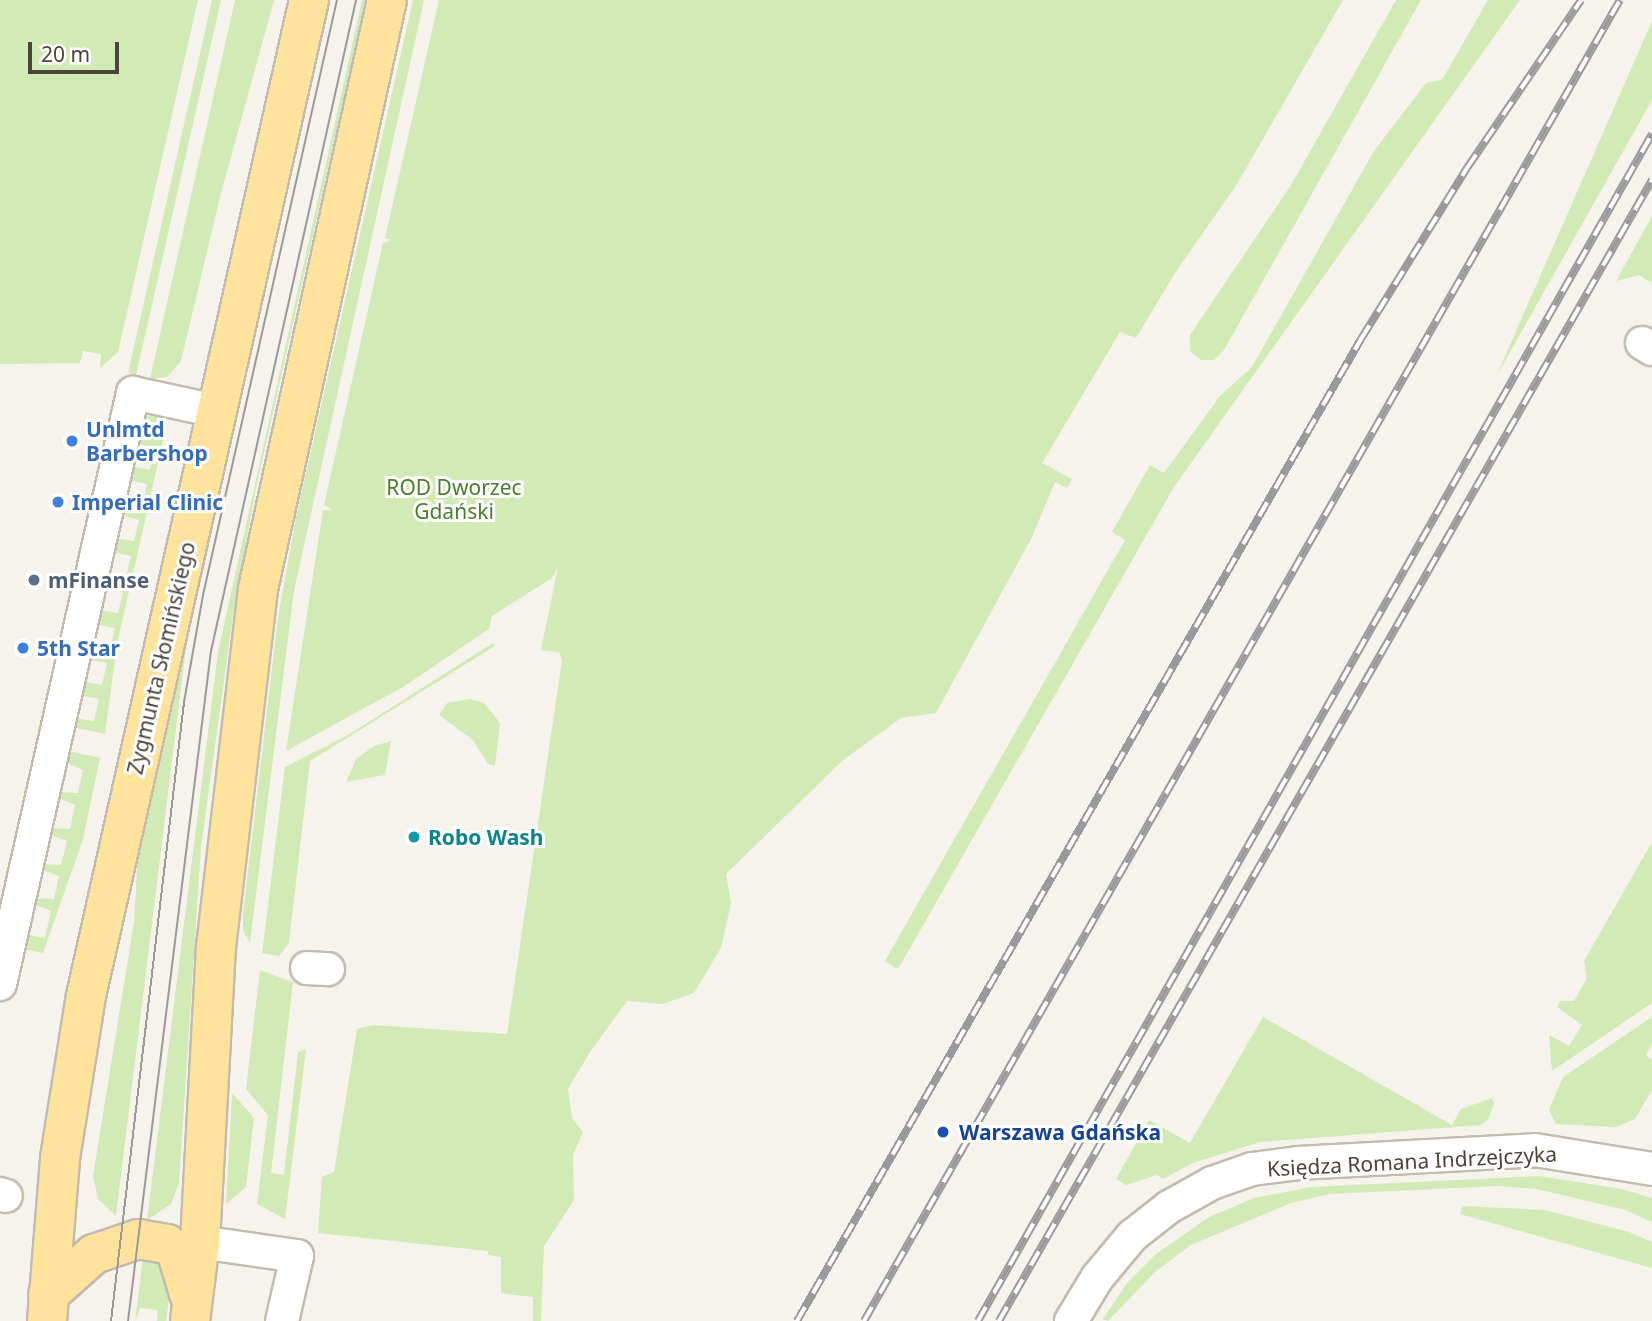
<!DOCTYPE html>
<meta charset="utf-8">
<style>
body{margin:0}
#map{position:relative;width:1652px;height:1321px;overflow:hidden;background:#f6f3ec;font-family:"Noto Sans",sans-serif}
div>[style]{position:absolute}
.green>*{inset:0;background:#d2eab5}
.roads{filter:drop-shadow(2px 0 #c2bbae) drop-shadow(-2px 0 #c2bbae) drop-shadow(0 2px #c2bbae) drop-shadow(0 -2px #c2bbae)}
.minor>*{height:32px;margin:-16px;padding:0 16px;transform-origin:16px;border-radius:16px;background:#fff}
.major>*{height:38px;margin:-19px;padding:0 19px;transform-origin:19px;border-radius:19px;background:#ffe39c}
.tram>*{height:2px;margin:-1px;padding:0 1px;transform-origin:1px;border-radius:1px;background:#9a9a9a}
.rail>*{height:8px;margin-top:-4px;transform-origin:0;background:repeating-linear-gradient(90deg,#fff 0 16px,#9a9a9a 0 32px);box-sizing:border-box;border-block:2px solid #9a9a9a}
.dots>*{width:19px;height:19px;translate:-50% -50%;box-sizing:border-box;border:4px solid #fff;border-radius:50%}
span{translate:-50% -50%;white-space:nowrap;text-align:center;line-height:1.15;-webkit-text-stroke:6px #fff;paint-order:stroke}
.shop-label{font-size:21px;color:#366cbe;font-weight:700}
.left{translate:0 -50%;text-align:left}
.park-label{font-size:21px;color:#4a7f2a}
.service-label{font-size:21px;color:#4e5e75;font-weight:700}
.street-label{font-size:21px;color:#4b4439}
.culture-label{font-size:21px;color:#0d838f;font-weight:700}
.transit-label{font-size:21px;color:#164399;font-weight:700}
.scale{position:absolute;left:28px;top:42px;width:91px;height:32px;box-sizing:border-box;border:4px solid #4b4439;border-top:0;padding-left:9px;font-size:21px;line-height:24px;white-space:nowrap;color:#4b4439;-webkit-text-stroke:5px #fff;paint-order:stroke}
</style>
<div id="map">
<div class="green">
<i style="clip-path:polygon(0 0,198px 0,118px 352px,100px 368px,101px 354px,83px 351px,80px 363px,0 364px)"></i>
<i style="clip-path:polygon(212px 0,221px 0,136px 375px,128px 373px)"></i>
<i style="clip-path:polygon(235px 0,274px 0,220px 197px,181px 361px,167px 377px,150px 379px)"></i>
<i style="clip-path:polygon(325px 0,330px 0,186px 647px,116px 1216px,98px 1199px,93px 1176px,134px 922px,138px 850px)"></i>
<i style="clip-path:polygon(362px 0,366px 0,256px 488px,233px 616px,201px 847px,179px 1183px,171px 1204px,147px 1220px,218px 652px)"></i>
<i style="clip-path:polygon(413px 0,424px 0,294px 591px,250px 943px,243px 930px,243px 913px,278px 617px,296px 517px)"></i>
<i style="clip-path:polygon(439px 0,1343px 0,1237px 184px,1175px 273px,1136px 338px,1120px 332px,1042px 463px,1072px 479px,1067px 488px,1055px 482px,1031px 539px,936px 713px,901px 718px,843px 760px,726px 874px,731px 903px,721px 948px,694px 993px,663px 1004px,627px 1001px,590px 1052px,568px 1089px,572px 1118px,583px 1132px,573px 1155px,574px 1200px,544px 1246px,541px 1321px,533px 1321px,533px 1297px,501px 1293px,501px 1257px,488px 1255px,488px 1251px,318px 1233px,322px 1177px,334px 1172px,357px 1029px,372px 1025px,507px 1034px,562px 660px,559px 652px,541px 650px,558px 567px,552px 578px,492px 616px,489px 629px,403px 687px,286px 751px,323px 510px,333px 510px,324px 505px,383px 243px,392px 240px,385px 238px)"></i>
<i style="clip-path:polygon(1396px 0,1421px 0,1224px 350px,1214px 360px,1201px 360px,1190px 351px,1190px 335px,1291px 185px)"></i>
<i style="clip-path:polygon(1488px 0,1520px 0,1174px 487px,898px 969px,885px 961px,1125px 540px,1112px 532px,1150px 465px,1164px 473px,1220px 396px,1252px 367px,1374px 151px,1426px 83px,1442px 80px)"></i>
<i style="clip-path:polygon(1652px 21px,1652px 100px,1496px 377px)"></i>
<i style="clip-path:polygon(1652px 216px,1652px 283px,1639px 275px,1616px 281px)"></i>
<i style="clip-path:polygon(147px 416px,159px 417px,165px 432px,117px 644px,105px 734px,72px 727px,74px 718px,94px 721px,99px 699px,79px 695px,82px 681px,102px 685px,107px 663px,87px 659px,90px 646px,110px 650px,115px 628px,95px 624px,98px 610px,118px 613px,123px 592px,104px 588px,105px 574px,126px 577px,131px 556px,112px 552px,113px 538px,134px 541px,139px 520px,120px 515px,123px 502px,142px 506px,147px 484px,128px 480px,129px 466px,150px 470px,155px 448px,136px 443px,142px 420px)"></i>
<i style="clip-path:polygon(493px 643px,495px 646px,310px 761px,289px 943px,279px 956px,262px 953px,285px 767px,348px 735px)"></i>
<i style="clip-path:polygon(470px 699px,484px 703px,500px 723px,495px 766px,488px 764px,473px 740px,439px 715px,447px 703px)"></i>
<i style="clip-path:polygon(391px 741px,385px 775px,346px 782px,356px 759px,374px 746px)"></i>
<i style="clip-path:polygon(64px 750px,100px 758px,83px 839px,43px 953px,20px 948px,23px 934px,45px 938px,51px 911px,33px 904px,32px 898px,54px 899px,59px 876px,40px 869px,41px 864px,61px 865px,67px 841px,48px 834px,49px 828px,70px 829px,75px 805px,55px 797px,57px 792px,78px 793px,83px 770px,62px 761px)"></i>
<i style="clip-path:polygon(1652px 842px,1652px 1003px,1552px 1071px,1549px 1035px,1569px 1046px,1582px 1025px,1557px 1007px,1560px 1001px,1574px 1001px,1587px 978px,1584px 961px)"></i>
<i style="clip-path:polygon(260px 970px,293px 982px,271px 1173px,284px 1175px,298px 1052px,306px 1049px,285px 1219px,257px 1204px,268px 1115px,246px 1089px)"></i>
<i style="clip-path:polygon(1263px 1017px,1452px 1125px,1461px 1109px,1492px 1098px,1494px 1104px,1488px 1120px,1481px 1125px,1260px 1142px,1193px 1163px,1163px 1179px,1157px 1175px,1126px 1185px,1116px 1179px,1149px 1120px,1190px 1143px)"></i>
<i style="clip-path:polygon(1652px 1017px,1652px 1044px,1646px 1055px,1652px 1060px,1652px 1090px,1635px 1119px,1616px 1127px,1556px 1124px,1549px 1110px,1563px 1077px)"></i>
<i style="clip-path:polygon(232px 1093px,254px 1118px,246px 1187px,226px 1204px)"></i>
<i style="clip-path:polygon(1539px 1176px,1622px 1189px,1652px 1198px,1652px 1222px,1625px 1210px,1537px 1189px,1498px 1186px,1330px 1194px,1291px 1203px,1191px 1245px,1155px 1272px,1108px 1321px,1103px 1319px,1127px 1283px,1156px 1254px,1209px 1217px,1254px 1198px,1311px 1187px)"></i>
<i style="clip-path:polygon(1462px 1206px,1545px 1210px,1629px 1232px,1652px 1242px,1652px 1268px,1460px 1214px)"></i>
<i style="clip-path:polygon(144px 1248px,158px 1254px,170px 1292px,166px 1321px,157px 1321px,158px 1310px,140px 1308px,135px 1321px)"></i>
</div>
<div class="roads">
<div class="minor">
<i style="left:1642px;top:343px;width:12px;rotate:31deg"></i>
<i style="left:307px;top:968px;width:21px;rotate:3deg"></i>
<i style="left:0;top:984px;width:606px;rotate:-77.32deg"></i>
<i style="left:133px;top:393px;width:85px;rotate:12.2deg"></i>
<i style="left:0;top:1194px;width:6px;rotate:18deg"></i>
<i style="left:200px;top:1242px;width:98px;rotate:8.2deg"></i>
<i style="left:297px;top:1256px;width:67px;rotate:103deg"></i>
<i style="left:1071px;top:1321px;width:50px;rotate:-58.8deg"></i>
<i style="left:1097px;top:1278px;width:55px;rotate:-50.2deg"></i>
<i style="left:1132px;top:1236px;width:47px;rotate:-38.1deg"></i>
<i style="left:1169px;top:1207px;width:49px;rotate:-29.2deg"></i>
<i style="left:1212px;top:1183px;width:42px;rotate:-19.3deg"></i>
<i style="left:1252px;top:1169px;width:46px;rotate:-7.4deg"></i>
<i style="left:1298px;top:1163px;width:237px;rotate:-3.1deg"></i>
<i style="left:1535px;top:1150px;width:119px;rotate:9.2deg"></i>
</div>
<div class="major">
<i style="left:48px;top:1295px;width:62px;rotate:-41.7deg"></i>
<i style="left:94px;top:1254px;width:46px;rotate:-18.8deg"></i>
<i style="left:138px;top:1239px;width:29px;rotate:10deg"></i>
<i style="left:167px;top:1244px;width:11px;rotate:34deg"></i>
<i style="left:176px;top:1250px;width:46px;rotate:73.5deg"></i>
<i style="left:47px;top:1321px;width:164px;rotate:-85.4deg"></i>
<i style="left:60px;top:1158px;width:164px;rotate:-80.9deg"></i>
<i style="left:86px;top:996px;width:1021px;rotate:-77.38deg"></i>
<i style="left:190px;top:1321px;width:80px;rotate:-82.8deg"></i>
<i style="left:200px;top:1242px;width:295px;rotate:-86.9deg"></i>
<i style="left:216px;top:947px;width:360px;rotate:-83.3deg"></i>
<i style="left:258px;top:589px;width:603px;rotate:-77.65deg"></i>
</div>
</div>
<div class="tram">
<i style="left:111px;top:1321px;width:623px;rotate:-83.27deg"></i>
<i style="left:184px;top:702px;width:109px;rotate:-79.9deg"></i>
<i style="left:203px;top:595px;width:610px;rotate:-77.31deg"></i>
<i style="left:128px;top:1321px;width:675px;rotate:-82.94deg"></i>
<i style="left:211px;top:651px;width:667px;rotate:-77.44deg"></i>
</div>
<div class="rail">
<i style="left:797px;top:1321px;width:1132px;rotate:-60.13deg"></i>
<i style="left:1361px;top:339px;width:201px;rotate:-58.2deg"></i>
<i style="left:1467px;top:168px;width:203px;rotate:-55.8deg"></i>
<i style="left:864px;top:1321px;width:1522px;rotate:-60.22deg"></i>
<i style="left:978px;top:1321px;width:1365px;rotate:-60.41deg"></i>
<i style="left:999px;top:1321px;width:1315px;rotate:-60.22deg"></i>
</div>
<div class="dots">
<i style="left:72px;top:441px;background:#3f7fe0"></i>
<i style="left:58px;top:502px;background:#3f7fe0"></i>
<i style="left:34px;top:580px;background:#5c6f8a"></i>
<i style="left:23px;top:648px;background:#3f7fe0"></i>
<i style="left:414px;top:837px;background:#0f9aa8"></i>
<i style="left:943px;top:1132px;background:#1a4fb4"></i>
</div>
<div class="shop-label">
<span class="left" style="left:86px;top:441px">Unlmtd<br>Barbershop</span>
<span class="left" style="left:72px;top:502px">Imperial Clinic</span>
<span class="left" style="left:37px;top:648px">5th Star</span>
</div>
<div class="park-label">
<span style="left:454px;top:499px">ROD Dworzec<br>Gdański</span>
</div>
<div class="service-label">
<span class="left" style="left:48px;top:580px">mFinanse</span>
</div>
<div class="street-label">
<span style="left:161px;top:658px;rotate:-77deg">Zygmunta Słomińskiego</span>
<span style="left:1412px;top:1161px;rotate:-3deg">Księdza Romana Indrzejczyka</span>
</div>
<div class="culture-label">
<span class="left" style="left:428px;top:837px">Robo Wash</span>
</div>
<div class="transit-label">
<span class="left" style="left:959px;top:1132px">Warszawa Gdańska</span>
</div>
<div class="scale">20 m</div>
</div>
